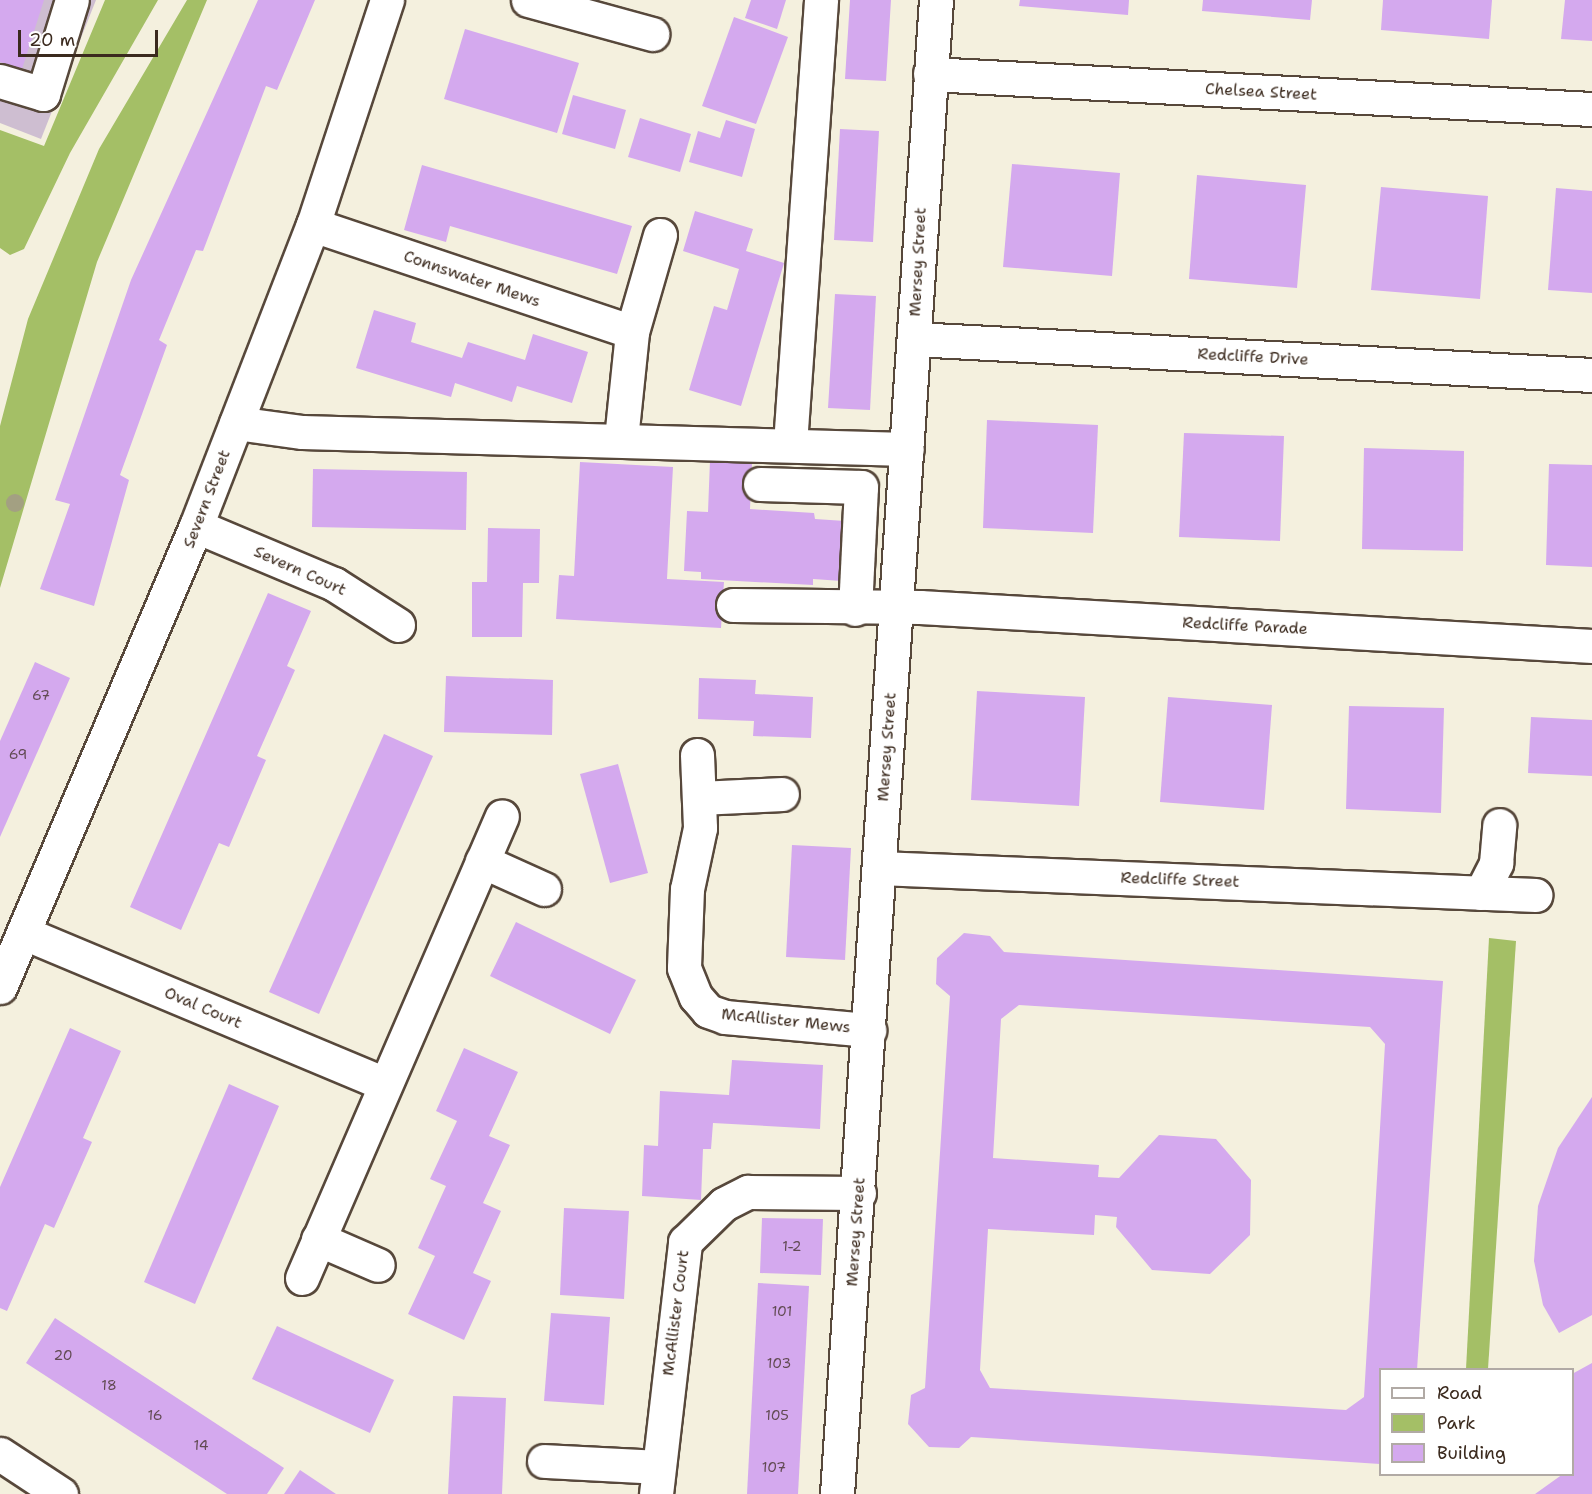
<!DOCTYPE html>
<style>
body{margin:0}
#map{position:relative;width:1592px;height:1494px;overflow:hidden;background:#f4f0de;font-family:"Shantell Sans",sans-serif}
div>[style]{position:absolute}
.industrial>*{inset:0;background:#cebed1}
.green>*{inset:0;background:#a4bf66}
.building>*{inset:0;background:#d4a9ee}
.roads{filter:drop-shadow(2px 0 #57483b) drop-shadow(-2px 0 #57483b) drop-shadow(0 2px #57483b) drop-shadow(0 -2px #57483b)}
.minor>*{height:33px;margin:-16.5px;padding:0 16.5px;transform-origin:16.5px;border-radius:16.5px;background:#fff}
.trees>*{width:18px;height:18px;margin:-9px;border-radius:50%;background:#a3a082}
span{translate:-50% -50%;white-space:nowrap;text-align:center;line-height:1.15;-webkit-text-stroke:4.5px #fff;paint-order:stroke}
.number-label{font-size:14px;color:#614a52}
.number-label span{-webkit-text-stroke-width:0}
.street-label{font-size:16px;color:#3b2a1e}
.legend{position:absolute;left:1379px;top:1368px;width:195px;height:108px;box-sizing:border-box;background:#fff;border:2px solid #b1aaa5;margin:0;padding:8px 10px;list-style:none;font-size:18px;color:#3b2a1e}
.legend li{display:flex;align-items:center;gap:12px;height:30px}
.legend b{width:30px;border:2px solid #b1aaa5}
.scale{position:absolute;left:18px;top:30px;width:140px;height:27px;box-sizing:border-box;border:3px solid #3b2a1e;border-top:0;padding-left:8px;font-size:18px;line-height:21px;white-space:nowrap;color:#3b2a1e;-webkit-text-stroke:4px #fff;paint-order:stroke}
</style>
<div id="map">
<div class="industrial">
<i style="clip-path:polygon(0 0,96px 0,41px 139px,0 123px)"></i>
</div>
<div class="green">
<i style="clip-path:polygon(105px 0,158px 0,70px 153px,24px 249px,10px 255px,0 248px,0 130px,44px 146px)"></i>
<i style="clip-path:polygon(187px 0,207px 0,97px 262px,0 588px,0 426px,28px 319px,99px 149px)"></i>
<i style="clip-path:polygon(1489px 938px,1516px 941px,1488px 1369px,1466px 1369px)"></i>
</div>
<div class="building">
<i style="clip-path:polygon(0 0,44px 0,22px 69px,0 62px)"></i>
<i style="clip-path:polygon(258px 0,315px 0,277px 90px,266px 86px,203px 251px,196px 250px,159px 340px,167px 345px,120px 475px,129px 480px,94px 606px,40px 589px,70px 504px,55px 500px,131px 280px)"></i>
<i style="clip-path:polygon(751px 0,786px 0,777px 29px,745px 18px)"></i>
<i style="clip-path:polygon(850px 0,891px 0,886px 81px,845px 79px)"></i>
<i style="clip-path:polygon(1020px 0,1129px 0,1128px 15px,1019px 6px)"></i>
<i style="clip-path:polygon(1203px 0,1312px 0,1310px 20px,1202px 11px)"></i>
<i style="clip-path:polygon(1383px 0,1492px 0,1489px 39px,1381px 30px)"></i>
<i style="clip-path:polygon(1565px 0,1592px 0,1592px 41px,1561px 39px)"></i>
<i style="clip-path:polygon(734px 17px,788px 37px,756px 124px,702px 106px)"></i>
<i style="clip-path:polygon(465px 29px,579px 63px,557px 133px,444px 99px)"></i>
<i style="clip-path:polygon(573px 95px,626px 110px,615px 149px,562px 134px)"></i>
<i style="clip-path:polygon(640px 118px,691px 134px,680px 172px,628px 157px)"></i>
<i style="clip-path:polygon(726px 120px,755px 129px,742px 177px,689px 162px,698px 131px,720px 138px)"></i>
<i style="clip-path:polygon(840px 129px,879px 131px,873px 242px,834px 240px)"></i>
<i style="clip-path:polygon(1012px 164px,1120px 173px,1112px 276px,1003px 267px)"></i>
<i style="clip-path:polygon(422px 165px,632px 226px,617px 274px,450px 226px,446px 242px,404px 230px)"></i>
<i style="clip-path:polygon(1197px 175px,1306px 185px,1297px 288px,1189px 279px)"></i>
<i style="clip-path:polygon(1381px 187px,1488px 196px,1480px 299px,1371px 290px)"></i>
<i style="clip-path:polygon(1556px 188px,1592px 191px,1592px 293px,1548px 290px)"></i>
<i style="clip-path:polygon(695px 211px,753px 229px,746px 251px,784px 263px,741px 406px,689px 390px,714px 306px,727px 310px,739px 269px,683px 251px)"></i>
<i style="clip-path:polygon(835px 294px,876px 296px,870px 410px,828px 408px)"></i>
<i style="clip-path:polygon(374px 310px,416px 323px,411px 342px,462px 358px,468px 342px,525px 360px,533px 334px,588px 352px,572px 403px,517px 386px,512px 402px,455px 383px,451px 397px,356px 368px)"></i>
<i style="clip-path:polygon(987px 420px,1098px 425px,1093px 533px,983px 528px)"></i>
<i style="clip-path:polygon(1184px 433px,1284px 436px,1280px 541px,1179px 537px)"></i>
<i style="clip-path:polygon(1364px 448px,1464px 451px,1463px 551px,1362px 549px)"></i>
<i style="clip-path:polygon(710px 460px,752px 463px,750px 509px,814px 513px,815px 519px,845px 521px,842px 581px,813px 579px,813px 585px,701px 579px,701px 572px,684px 571px,687px 511px,708px 512px)"></i>
<i style="clip-path:polygon(580px 462px,673px 467px,667px 579px,724px 582px,721px 628px,556px 619px,559px 575px,574px 576px)"></i>
<i style="clip-path:polygon(1549px 464px,1592px 465px,1592px 567px,1546px 565px)"></i>
<i style="clip-path:polygon(313px 469px,467px 472px,466px 530px,312px 527px)"></i>
<i style="clip-path:polygon(488px 528px,540px 529px,539px 583px,523px 583px,522px 637px,472px 637px,472px 582px,487px 582px)"></i>
<i style="clip-path:polygon(268px 593px,311px 611px,287px 666px,295px 670px,257px 756px,266px 760px,229px 847px,219px 843px,181px 930px,130px 907px)"></i>
<i style="clip-path:polygon(35px 662px,70px 678px,0 837px,0 741px)"></i>
<i style="clip-path:polygon(446px 676px,553px 680px,552px 735px,444px 732px)"></i>
<i style="clip-path:polygon(699px 678px,756px 680px,755px 694px,813px 697px,811px 738px,753px 736px,754px 721px,698px 719px)"></i>
<i style="clip-path:polygon(977px 691px,1085px 697px,1079px 806px,971px 800px)"></i>
<i style="clip-path:polygon(1168px 697px,1272px 705px,1264px 810px,1160px 802px)"></i>
<i style="clip-path:polygon(1349px 706px,1444px 708px,1441px 813px,1346px 809px)"></i>
<i style="clip-path:polygon(1531px 717px,1592px 720px,1592px 776px,1528px 773px)"></i>
<i style="clip-path:polygon(384px 734px,433px 756px,319px 1014px,269px 992px)"></i>
<i style="clip-path:polygon(618px 764px,648px 873px,610px 883px,580px 774px)"></i>
<i style="clip-path:polygon(792px 845px,851px 848px,845px 960px,786px 957px)"></i>
<i style="clip-path:polygon(516px 922px,636px 980px,610px 1034px,490px 976px)"></i>
<i style="clip-path:polygon(evenodd,964px 933px,990px 936px,1004px 952px,1443px 981px,1417px 1370px,1380px 1370px,1380px 1464px,971px 1437px,959px 1448px,929px 1447px,908px 1424px,911px 1395px,925px 1388px,950px 996px,936px 984px,937px 958px,964px 933px,1019px 1005px,1370px 1027px,1385px 1044px,1364px 1397px,1346px 1410px,990px 1388px,980px 1370px,988px 1229px,1094px 1235px,1095px 1215px,1117px 1217px,1116px 1227px,1152px 1270px,1210px 1274px,1250px 1235px,1251px 1180px,1216px 1139px,1159px 1135px,1119px 1178px,1098px 1177px,1099px 1165px,993px 1158px,1001px 1019px,1019px 1005px)"></i>
<i style="clip-path:polygon(70px 1028px,121px 1051px,83px 1138px,92px 1142px,54px 1228px,45px 1224px,7px 1311px,0 1308px,0 1187px)"></i>
<i style="clip-path:polygon(464px 1048px,518px 1072px,489px 1136px,510px 1145px,483px 1203px,501px 1211px,473px 1273px,491px 1281px,464px 1340px,408px 1314px,435px 1256px,418px 1248px,446px 1186px,430px 1179px,457px 1121px,436px 1111px)"></i>
<i style="clip-path:polygon(732px 1060px,823px 1065px,820px 1129px,713px 1123px,711px 1149px,703px 1149px,701px 1200px,642px 1196px,644px 1145px,658px 1146px,660px 1091px,729px 1095px)"></i>
<i style="clip-path:polygon(229px 1084px,279px 1106px,195px 1304px,144px 1282px)"></i>
<i style="clip-path:polygon(1592px 1097px,1592px 1315px,1559px 1333px,1543px 1305px,1534px 1261px,1538px 1206px,1558px 1148px)"></i>
<i style="clip-path:polygon(564px 1208px,629px 1211px,624px 1299px,560px 1295px)"></i>
<i style="clip-path:polygon(762px 1218px,823px 1219px,821px 1275px,760px 1273px)"></i>
<i style="clip-path:polygon(758px 1283px,809px 1286px,798px 1494px,747px 1494px)"></i>
<i style="clip-path:polygon(551px 1313px,610px 1317px,604px 1405px,544px 1401px)"></i>
<i style="clip-path:polygon(55px 1318px,284px 1468px,267px 1494px,227px 1494px,26px 1363px)"></i>
<i style="clip-path:polygon(277px 1326px,394px 1380px,370px 1433px,252px 1379px)"></i>
<i style="clip-path:polygon(1592px 1363px,1592px 1494px,1535px 1494px,1563px 1474px,1572px 1474px,1572px 1374px)"></i>
<i style="clip-path:polygon(453px 1396px,506px 1398px,502px 1494px,448px 1494px)"></i>
<i style="clip-path:polygon(300px 1470px,336px 1494px,284px 1494px)"></i>
</div>
<div class="roads">
<div class="minor">
<i style="left:528px;top:0;width:129px;rotate:15.3deg"></i>
<i style="left:930px;top:74px;width:663px;rotate:3.03deg"></i>
<i style="left:0;top:81px;width:45px;rotate:16.8deg"></i>
<i style="left:43px;top:94px;width:98px;rotate:-72.9deg"></i>
<i style="left:313px;top:225px;width:336px;rotate:18.5deg"></i>
<i style="left:914px;top:339px;width:679px;rotate:3.04deg"></i>
<i style="left:236px;top:423px;width:67px;rotate:7.8deg"></i>
<i style="left:302px;top:432px;width:605px;rotate:1.61deg"></i>
<i style="left:621px;top:439px;width:108px;rotate:-84.1deg"></i>
<i style="left:632px;top:332px;width:101px;rotate:-73.9deg"></i>
<i style="left:790px;top:444px;width:445px;rotate:-86deg"></i>
<i style="left:760px;top:484px;width:101px;rotate:1.7deg"></i>
<i style="left:861px;top:487px;width:122px;rotate:92.8deg"></i>
<i style="left:196px;top:526px;width:150px;rotate:22.8deg"></i>
<i style="left:334px;top:584px;width:76px;rotate:32.6deg"></i>
<i style="left:733px;top:605px;width:187px;rotate:0.6deg"></i>
<i style="left:920px;top:607px;width:673px;rotate:3.32deg"></i>
<i style="left:697px;top:755px;width:73px;rotate:87.6deg"></i>
<i style="left:700px;top:828px;width:62px;rotate:102deg"></i>
<i style="left:687px;top:889px;width:79px;rotate:92.2deg"></i>
<i style="left:684px;top:968px;width:31px;rotate:68deg"></i>
<i style="left:696px;top:997px;width:18px;rotate:49deg"></i>
<i style="left:708px;top:1011px;width:18px;rotate:19deg"></i>
<i style="left:725px;top:1017px;width:145px;rotate:5.2deg"></i>
<i style="left:700px;top:798px;width:82px;rotate:-2.8deg"></i>
<i style="left:482px;top:861px;width:68px;rotate:24.3deg"></i>
<i style="left:879px;top:868px;width:657px;rotate:2.36deg"></i>
<i style="left:1481px;top:893px;width:34px;rotate:-63deg"></i>
<i style="left:1496px;top:863px;width:38px;rotate:-85deg"></i>
<i style="left:24px;top:933px;width:389px;rotate:22.7deg"></i>
<i style="left:0;top:987px;width:501px;rotate:-66.97deg"></i>
<i style="left:196px;top:526px;width:323px;rotate:-68.8deg"></i>
<i style="left:313px;top:225px;width:237px;rotate:-71.8deg"></i>
<i style="left:318px;top:1239px;width:65px;rotate:23.4deg"></i>
<i style="left:302px;top:1278px;width:503px;rotate:-66.59deg"></i>
<i style="left:0;top:1454px;width:73px;rotate:33.3deg"></i>
<i style="left:544px;top:1461px;width:114px;rotate:3deg"></i>
<i style="left:656px;top:1494px;width:254px;rotate:-83.4deg"></i>
<i style="left:685px;top:1242px;width:54px;rotate:-44.3deg"></i>
<i style="left:724px;top:1204px;width:27px;rotate:-27deg"></i>
<i style="left:748px;top:1192px;width:111px;rotate:0.5deg"></i>
<i style="left:837px;top:1494px;width:1497px;rotate:-86.21deg"></i>
</div>
</div>
<div class="trees">
<i style="left:15px;top:503px"></i>
</div>
<div class="number-label">
<span style="left:41px;top:695px">67</span>
<span style="left:18px;top:754px">69</span>
<span style="left:792px;top:1246px">1-2</span>
<span style="left:782px;top:1311px">101</span>
<span style="left:63px;top:1355px">20</span>
<span style="left:779px;top:1363px">103</span>
<span style="left:109px;top:1385px">18</span>
<span style="left:155px;top:1415px">16</span>
<span style="left:777px;top:1415px">105</span>
<span style="left:201px;top:1445px">14</span>
<span style="left:774px;top:1467px">107</span>
</div>
<div class="street-label">
<span style="left:1261px;top:92px;rotate:3deg">Chelsea Street</span>
<span style="left:918px;top:262px;rotate:-87deg">Mersey Street</span>
<span style="left:472px;top:279px;rotate:19deg">Connswater Mews</span>
<span style="left:1253px;top:357px;rotate:3deg">Redcliffe Drive</span>
<span style="left:207px;top:499px;rotate:-69deg">Severn Street</span>
<span style="left:300px;top:571px;rotate:24deg">Severn Court</span>
<span style="left:1245px;top:626px;rotate:3deg">Redcliffe Parade</span>
<span style="left:887px;top:747px;rotate:-86deg">Mersey Street</span>
<span style="left:1180px;top:880px;rotate:2deg">Redcliffe Street</span>
<span style="left:203px;top:1008px;rotate:23deg">Oval Court</span>
<span style="left:786px;top:1021px;rotate:6deg">McAllister Mews</span>
<span style="left:856px;top:1232px;rotate:-86deg">Mersey Street</span>
<span style="left:676px;top:1313px;rotate:-83deg">McAllister Court</span>
</div>
<ul class="legend">
<li><b style="height:8px;background:#fff"></b>Road</li>
<li><b style="height:16px;background:#a4bf66"></b>Park</li>
<li><b style="height:16px;background:#d4a9ee"></b>Building</li>
</ul>
<div class="scale">20 m</div>
</div>
